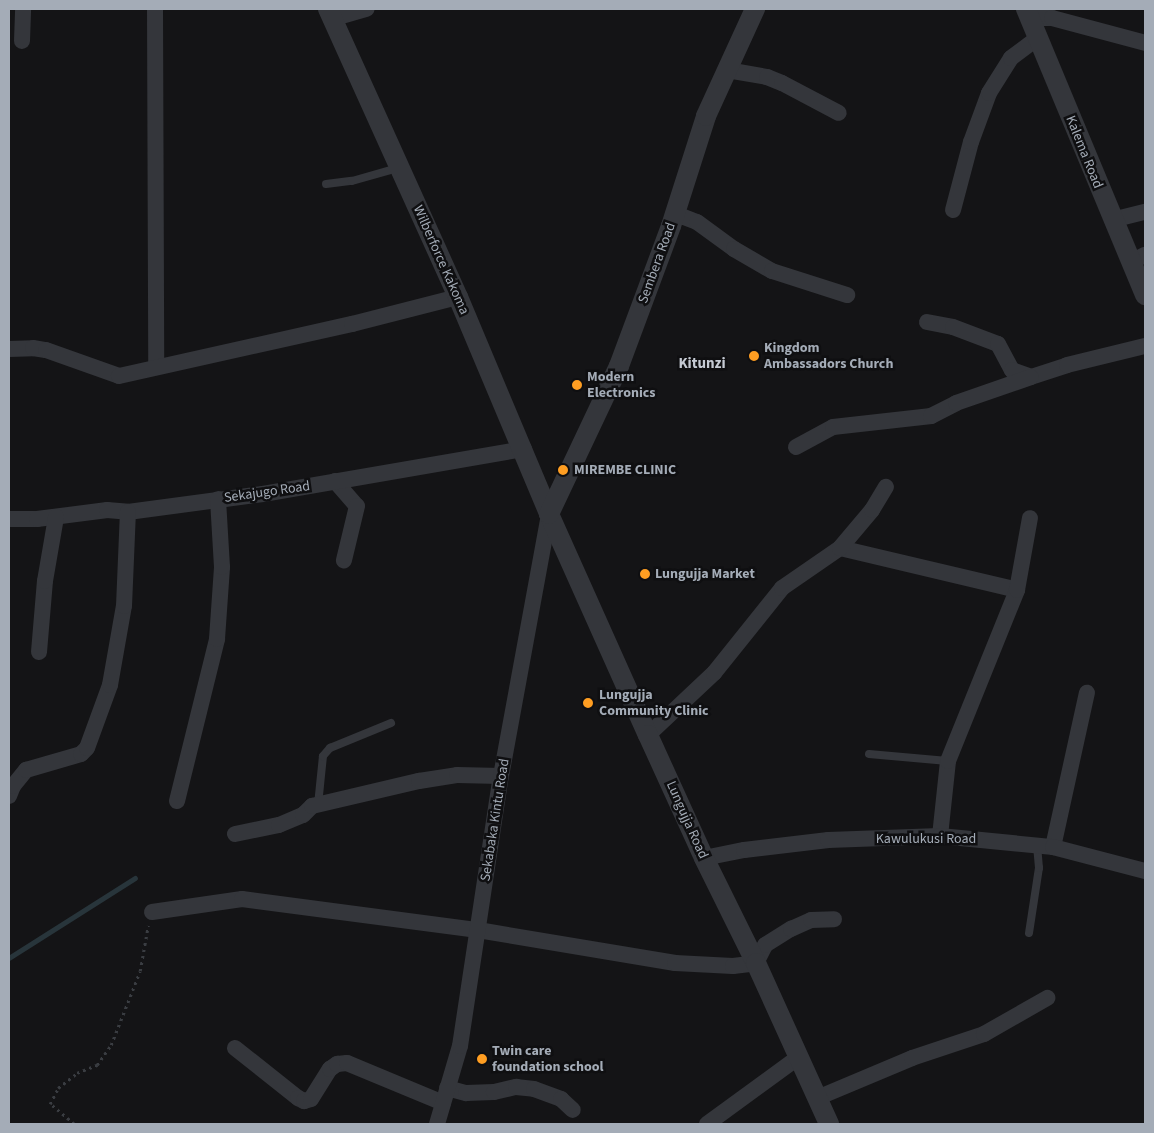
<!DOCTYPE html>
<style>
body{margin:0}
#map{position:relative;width:1154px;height:1133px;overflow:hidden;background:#141416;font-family:"Source Sans 3",sans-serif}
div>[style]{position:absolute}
.stream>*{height:4.5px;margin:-2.25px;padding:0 2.25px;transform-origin:2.25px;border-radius:2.25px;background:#28353b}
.path>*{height:2.5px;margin-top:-1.25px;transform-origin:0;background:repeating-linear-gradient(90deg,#3a3d42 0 2.5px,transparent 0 6.5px)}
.service>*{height:8px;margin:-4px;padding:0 4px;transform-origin:4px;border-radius:4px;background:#34363b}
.minor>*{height:16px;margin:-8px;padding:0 8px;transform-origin:8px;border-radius:8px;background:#34363b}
.tertiary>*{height:20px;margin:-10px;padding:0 10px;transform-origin:10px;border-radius:10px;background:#34363b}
.dots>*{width:14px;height:14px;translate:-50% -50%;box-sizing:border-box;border:2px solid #0f0f11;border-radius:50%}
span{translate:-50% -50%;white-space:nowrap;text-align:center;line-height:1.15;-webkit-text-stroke:5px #0f0f11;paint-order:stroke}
.street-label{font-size:14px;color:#a4acb7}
.poi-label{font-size:14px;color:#a4acb7;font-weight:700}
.left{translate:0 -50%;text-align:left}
.neighbourhood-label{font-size:15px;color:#c5cad3;font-weight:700}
.frame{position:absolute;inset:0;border:10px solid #a4acb7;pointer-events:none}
</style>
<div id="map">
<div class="stream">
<i style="left:9px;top:958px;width:149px;rotate:-32.4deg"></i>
</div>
<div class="path">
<i style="left:74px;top:1124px;width:31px;rotate:-140deg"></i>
<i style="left:50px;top:1104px;width:18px;rotate:-63deg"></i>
<i style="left:58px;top:1088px;width:24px;rotate:-38deg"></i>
<i style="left:77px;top:1073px;width:22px;rotate:-22deg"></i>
<i style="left:97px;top:1065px;width:24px;rotate:-55deg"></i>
<i style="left:111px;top:1045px;width:79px;rotate:-68.6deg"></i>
<i style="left:140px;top:971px;width:46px;rotate:-79.9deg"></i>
</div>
<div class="service">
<i style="left:326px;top:184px;width:26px;rotate:-7deg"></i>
<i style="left:352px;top:181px;width:48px;rotate:-15.8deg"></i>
<i style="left:869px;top:754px;width:79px;rotate:5.1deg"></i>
<i style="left:318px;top:805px;width:49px;rotate:-84.2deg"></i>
<i style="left:323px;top:756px;width:11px;rotate:-49deg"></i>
<i style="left:330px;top:748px;width:66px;rotate:-22.3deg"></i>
<i style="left:1029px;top:933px;width:66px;rotate:-81.3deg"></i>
<i style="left:1039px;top:868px;width:23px;rotate:-95deg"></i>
</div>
<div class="minor">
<i style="left:155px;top:9px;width:358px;rotate:89.8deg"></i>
<i style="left:1029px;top:18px;width:23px"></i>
<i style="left:1052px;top:18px;width:96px;rotate:15deg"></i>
<i style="left:331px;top:19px;width:37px;rotate:-16deg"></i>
<i style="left:22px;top:41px;width:32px;rotate:-88deg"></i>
<i style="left:727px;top:70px;width:41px;rotate:9.9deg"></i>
<i style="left:767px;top:77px;width:16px;rotate:22deg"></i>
<i style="left:782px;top:83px;width:64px;rotate:27.8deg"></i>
<i style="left:953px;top:210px;width:70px;rotate:-75.2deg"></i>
<i style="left:971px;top:142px;width:52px;rotate:-69.8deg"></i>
<i style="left:989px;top:93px;width:41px;rotate:-57.8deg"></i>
<i style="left:1011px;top:58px;width:34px;rotate:-37deg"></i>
<i style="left:676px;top:214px;width:22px;rotate:21deg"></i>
<i style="left:697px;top:222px;width:46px;rotate:36.1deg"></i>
<i style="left:734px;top:249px;width:44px;rotate:30.1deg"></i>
<i style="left:772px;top:271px;width:79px;rotate:17.7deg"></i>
<i style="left:1112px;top:220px;width:34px;rotate:-14deg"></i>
<i style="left:1131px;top:262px;width:16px;rotate:-27deg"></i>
<i style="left:927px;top:322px;width:26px;rotate:11deg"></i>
<i style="left:953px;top:327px;width:48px;rotate:20.7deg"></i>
<i style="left:998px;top:344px;width:30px;rotate:62deg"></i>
<i style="left:1012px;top:370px;width:20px;rotate:20deg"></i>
<i style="left:1031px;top:377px;width:38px;rotate:-18deg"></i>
<i style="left:1067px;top:365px;width:80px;rotate:-13.7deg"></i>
<i style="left:9px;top:349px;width:24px;rotate:-2deg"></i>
<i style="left:33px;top:348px;width:13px;rotate:9deg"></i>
<i style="left:46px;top:350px;width:77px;rotate:19.6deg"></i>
<i style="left:119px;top:376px;width:239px;rotate:-12.6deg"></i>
<i style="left:352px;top:324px;width:109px;rotate:-14.3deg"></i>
<i style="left:796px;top:447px;width:42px;rotate:-28.4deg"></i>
<i style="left:833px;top:427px;width:99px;rotate:-6.4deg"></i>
<i style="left:931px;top:416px;width:28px;rotate:-27deg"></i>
<i style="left:956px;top:403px;width:79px;rotate:-19.1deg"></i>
<i style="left:335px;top:481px;width:33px;rotate:49deg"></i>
<i style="left:357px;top:506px;width:56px;rotate:103.5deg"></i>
<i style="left:9px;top:519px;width:28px"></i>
<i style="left:37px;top:519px;width:71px;rotate:-7.3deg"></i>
<i style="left:107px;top:510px;width:21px;rotate:5deg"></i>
<i style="left:128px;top:512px;width:136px;rotate:-7.6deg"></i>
<i style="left:263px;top:494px;width:265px;rotate:-9.8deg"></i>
<i style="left:840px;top:548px;width:182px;rotate:13.3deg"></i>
<i style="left:39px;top:652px;width:71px;rotate:-85.2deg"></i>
<i style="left:45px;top:581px;width:65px;rotate:-80.2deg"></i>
<i style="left:648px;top:735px;width:91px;rotate:-43.2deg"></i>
<i style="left:714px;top:673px;width:109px;rotate:-51.3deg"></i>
<i style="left:782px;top:588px;width:70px;rotate:-34.6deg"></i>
<i style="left:840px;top:548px;width:50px;rotate:-49.9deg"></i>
<i style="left:872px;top:510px;width:27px;rotate:-59deg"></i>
<i style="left:9px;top:796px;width:11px;rotate:-68deg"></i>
<i style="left:13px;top:786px;width:21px;rotate:-51deg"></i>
<i style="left:26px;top:770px;width:57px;rotate:-16.2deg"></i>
<i style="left:81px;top:754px;width:8px;rotate:-45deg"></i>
<i style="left:87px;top:748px;width:67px;rotate:-69.9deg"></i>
<i style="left:110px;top:685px;width:80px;rotate:-80deg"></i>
<i style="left:124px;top:606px;width:94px;rotate:-87.6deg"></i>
<i style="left:177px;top:801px;width:167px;rotate:-76.1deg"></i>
<i style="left:217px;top:639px;width:72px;rotate:-86deg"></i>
<i style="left:222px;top:567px;width:68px;rotate:-93.4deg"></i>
<i style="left:235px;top:834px;width:45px;rotate:-11.6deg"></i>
<i style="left:279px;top:825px;width:26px;rotate:-23deg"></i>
<i style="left:303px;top:815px;width:13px;rotate:-45deg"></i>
<i style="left:312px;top:806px;width:110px;rotate:-13.2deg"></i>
<i style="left:419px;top:781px;width:38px;rotate:-9deg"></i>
<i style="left:457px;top:775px;width:44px;rotate:1.3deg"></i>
<i style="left:940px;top:836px;width:75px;rotate:-83.9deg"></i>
<i style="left:948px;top:761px;width:184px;rotate:-68deg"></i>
<i style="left:1017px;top:590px;width:73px;rotate:-79.8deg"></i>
<i style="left:1053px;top:847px;width:158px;rotate:-77.6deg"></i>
<i style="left:704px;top:858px;width:41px;rotate:-11.3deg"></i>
<i style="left:744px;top:850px;width:85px;rotate:-6.8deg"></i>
<i style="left:828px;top:840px;width:112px;rotate:-2deg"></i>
<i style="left:940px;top:836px;width:114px;rotate:5.6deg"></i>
<i style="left:1053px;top:847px;width:95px;rotate:14.6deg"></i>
<i style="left:152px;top:912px;width:91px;rotate:-8.2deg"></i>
<i style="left:242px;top:899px;width:238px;rotate:7.5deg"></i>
<i style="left:478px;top:930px;width:200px;rotate:9.5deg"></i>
<i style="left:675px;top:963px;width:58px;rotate:3deg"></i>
<i style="left:733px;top:966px;width:23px;rotate:-7deg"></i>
<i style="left:756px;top:963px;width:20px;rotate:-63deg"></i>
<i style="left:765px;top:945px;width:31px;rotate:-32deg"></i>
<i style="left:791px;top:929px;width:22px;rotate:-24deg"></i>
<i style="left:811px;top:920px;width:23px;rotate:-2deg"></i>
<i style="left:235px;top:1048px;width:80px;rotate:38.4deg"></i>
<i style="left:298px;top:1098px;width:7px;rotate:27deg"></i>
<i style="left:304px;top:1101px;width:7px;rotate:-16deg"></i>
<i style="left:311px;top:1099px;width:36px;rotate:-58deg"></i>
<i style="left:330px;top:1069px;width:9px;rotate:-36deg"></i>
<i style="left:337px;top:1064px;width:10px;rotate:-6deg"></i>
<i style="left:347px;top:1063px;width:104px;rotate:22.6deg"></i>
<i style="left:447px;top:1088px;width:20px;rotate:15deg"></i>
<i style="left:466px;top:1093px;width:28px;rotate:-2deg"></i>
<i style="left:494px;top:1092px;width:23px;rotate:-13deg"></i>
<i style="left:516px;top:1087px;width:18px;rotate:6deg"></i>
<i style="left:534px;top:1089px;width:29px;rotate:20deg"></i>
<i style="left:561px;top:1099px;width:16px;rotate:43deg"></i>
<i style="left:817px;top:1098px;width:103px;rotate:-22.8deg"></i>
<i style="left:912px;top:1058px;width:76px;rotate:-18.4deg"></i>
<i style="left:984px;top:1034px;width:73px;rotate:-29.7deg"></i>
<i style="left:437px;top:1124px;width:81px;rotate:-73.6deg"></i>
<i style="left:460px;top:1046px;width:273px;rotate:-81.4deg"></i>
<i style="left:501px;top:776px;width:266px;rotate:-79.6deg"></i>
<i style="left:707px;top:1124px;width:114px;rotate:-36.1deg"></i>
</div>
<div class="tertiary">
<i style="left:328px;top:9px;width:316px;rotate:65.7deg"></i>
<i style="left:458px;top:297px;width:235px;rotate:67.2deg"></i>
<i style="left:549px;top:514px;width:242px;rotate:65.9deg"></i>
<i style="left:648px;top:735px;width:135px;rotate:65.5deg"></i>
<i style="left:704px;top:858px;width:117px;rotate:63.7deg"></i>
<i style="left:756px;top:963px;width:177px;rotate:65.6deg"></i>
<i style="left:1026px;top:9px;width:310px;rotate:67.4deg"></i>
<i style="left:549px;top:514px;width:164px;rotate:-64.7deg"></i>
<i style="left:619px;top:366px;width:149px;rotate:-69.6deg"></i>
<i style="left:671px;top:226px;width:115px;rotate:-72.3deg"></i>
<i style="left:706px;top:116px;width:118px;rotate:-65.4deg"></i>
</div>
<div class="dots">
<i style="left:754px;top:356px;background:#ff9e22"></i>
<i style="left:577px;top:385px;background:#ff9e22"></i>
<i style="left:563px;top:470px;background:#ff9e22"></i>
<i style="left:645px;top:574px;background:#ff9e22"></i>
<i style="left:588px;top:703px;background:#ff9e22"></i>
<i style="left:482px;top:1059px;background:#ff9e22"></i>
</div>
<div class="street-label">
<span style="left:1084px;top:152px;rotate:68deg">Kalema Road</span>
<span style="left:441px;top:260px;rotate:66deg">Wilberforce Kakoma</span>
<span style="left:657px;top:263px;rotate:-70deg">Sembera Road</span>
<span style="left:267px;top:492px;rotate:-8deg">Sekajugo Road</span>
<span style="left:495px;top:820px;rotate:-81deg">Sekabaka Kintu Road</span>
<span style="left:687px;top:820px;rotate:66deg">Lungujja Road</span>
<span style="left:926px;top:839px">Kawulukusi Road</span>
</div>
<div class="poi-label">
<span class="left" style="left:764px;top:356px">Kingdom<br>Ambassadors Church</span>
<span class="left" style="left:587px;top:385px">Modern<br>Electronics</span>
<span class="left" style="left:574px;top:470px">MIREMBE CLINIC</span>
<span class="left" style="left:655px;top:574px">Lungujja Market</span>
<span class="left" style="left:599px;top:703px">Lungujja<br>Community Clinic</span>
<span class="left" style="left:492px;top:1059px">Twin care<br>foundation school</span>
</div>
<div class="neighbourhood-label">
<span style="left:702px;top:364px">Kitunzi</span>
</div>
<div class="frame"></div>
</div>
